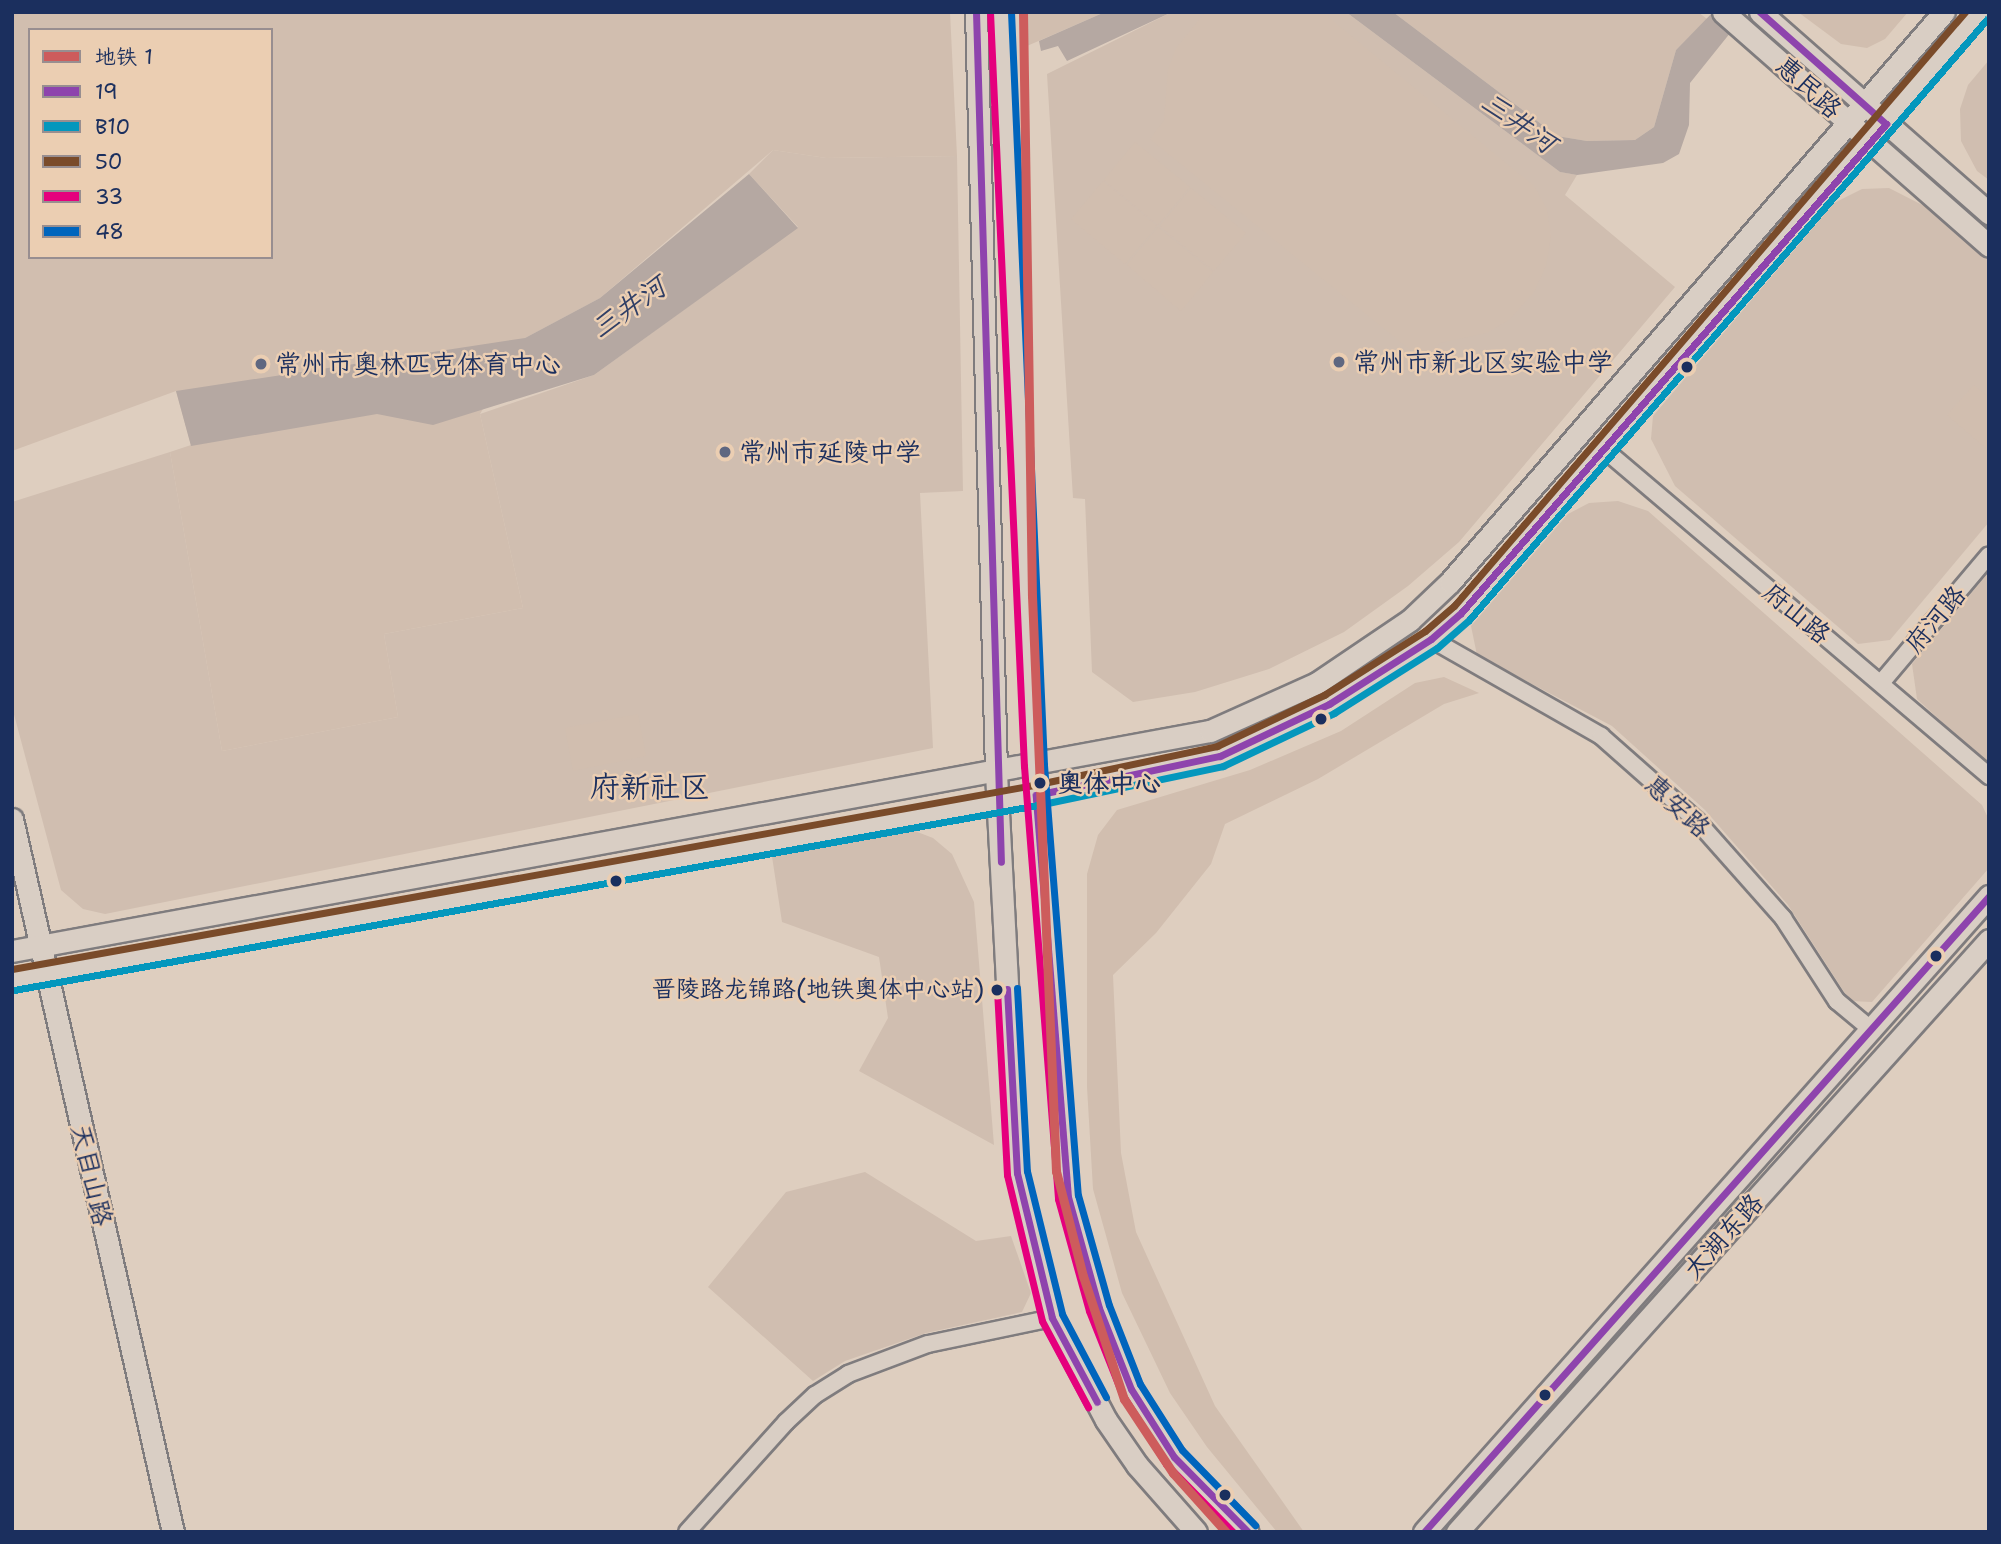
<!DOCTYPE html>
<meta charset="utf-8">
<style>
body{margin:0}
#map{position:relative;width:2001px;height:1544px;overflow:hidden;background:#decebf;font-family:"Shantell Sans","LXGW WenKai TC",sans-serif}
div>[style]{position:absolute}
.built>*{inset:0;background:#d0beb0}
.green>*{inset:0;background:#d1beaf}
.water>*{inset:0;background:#b5a8a2}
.roads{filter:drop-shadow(2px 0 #7f7c7e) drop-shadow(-2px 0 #7f7c7e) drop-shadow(0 2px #7f7c7e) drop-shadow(0 -2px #7f7c7e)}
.street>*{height:16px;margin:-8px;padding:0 8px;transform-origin:8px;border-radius:8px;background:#d9cec4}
.secondary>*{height:21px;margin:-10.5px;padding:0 10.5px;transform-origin:10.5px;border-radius:10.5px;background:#d9cec4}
.bus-1>*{height:7px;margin:-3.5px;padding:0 3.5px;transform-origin:3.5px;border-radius:3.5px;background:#8e44ad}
.bus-2>*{height:7px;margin:-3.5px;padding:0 3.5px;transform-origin:3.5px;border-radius:3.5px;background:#0497bd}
.bus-3>*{height:7px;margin:-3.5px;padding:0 3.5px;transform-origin:3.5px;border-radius:3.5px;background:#7a4b2a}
.bus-4>*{height:7px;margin:-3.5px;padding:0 3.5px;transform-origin:3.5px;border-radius:3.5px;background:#e5007d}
.bus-5>*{height:7px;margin:-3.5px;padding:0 3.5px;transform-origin:3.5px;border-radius:3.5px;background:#0065bd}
.metro-1>*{height:9px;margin:-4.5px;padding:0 4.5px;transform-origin:4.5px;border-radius:4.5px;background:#cd5c5c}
.dots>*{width:19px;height:19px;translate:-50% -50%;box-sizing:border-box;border:4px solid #ebceb2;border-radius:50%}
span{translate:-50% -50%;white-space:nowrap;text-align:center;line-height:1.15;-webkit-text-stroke:5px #ebceb2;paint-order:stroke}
.bus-label{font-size:24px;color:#1b2f5e}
.right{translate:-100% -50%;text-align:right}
.street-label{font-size:26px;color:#1b2f5e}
.poi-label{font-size:26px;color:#1b2f5e}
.left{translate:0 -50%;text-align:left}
.stop-label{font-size:26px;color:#1b2f5e;font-weight:700}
.water-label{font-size:28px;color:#303f66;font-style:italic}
.quarter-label{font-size:30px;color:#1b2f5e}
.frame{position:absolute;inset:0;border:14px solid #1b2f5e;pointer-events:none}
.legend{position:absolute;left:28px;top:28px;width:245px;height:231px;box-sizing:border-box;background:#ebceb2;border:2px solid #988e90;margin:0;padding:9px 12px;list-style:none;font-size:21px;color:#1b2f5e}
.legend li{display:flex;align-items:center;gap:14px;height:35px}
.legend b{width:35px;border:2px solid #988e90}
</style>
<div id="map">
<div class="built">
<i style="clip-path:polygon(1172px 12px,1346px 12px,1560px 172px,1577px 175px,1565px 195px,1675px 287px,1459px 542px,1408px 586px,1344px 632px,1269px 669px,1195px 692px,1133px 702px,1092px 672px,1085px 499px,1073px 498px,1047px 74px)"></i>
<i style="clip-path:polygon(1989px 60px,1989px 180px,1977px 171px,1961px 141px,1960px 109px,1968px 85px)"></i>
<i style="clip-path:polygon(773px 150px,826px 158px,957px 156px,963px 491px,920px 493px,933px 748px,105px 914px,83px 909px,61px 890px,12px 707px,12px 502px,170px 452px,222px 751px,398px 717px,384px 634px,523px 608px,480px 414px,594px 375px,798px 227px,749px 174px)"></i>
<i style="clip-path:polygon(1889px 188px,1934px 211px,1989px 259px,1989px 522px,1890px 640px,1858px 644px,1675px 486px,1651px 439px,1653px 416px,1834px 203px,1862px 189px)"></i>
<i style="clip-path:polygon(1618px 501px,1648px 511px,1982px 805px,1989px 820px,1989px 868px,1872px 1002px,1850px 1001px,1788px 905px,1705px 810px,1612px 726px,1477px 655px,1471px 626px,1568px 514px,1589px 503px)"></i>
<i style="clip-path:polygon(1989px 572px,1989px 765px,1917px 699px,1912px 664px)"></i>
<i style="clip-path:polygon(907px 828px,933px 838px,952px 854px,974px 902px,994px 1145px,859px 1071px,888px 1018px,879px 957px,782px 922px,771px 850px)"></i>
<i style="clip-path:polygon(865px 1172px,976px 1241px,1011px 1236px,1031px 1293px,1022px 1312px,926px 1333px,845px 1361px,813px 1381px,708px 1287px,786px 1192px)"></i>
</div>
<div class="green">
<i style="clip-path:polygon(evenodd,12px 12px,950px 12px,957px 156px,826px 158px,773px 150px,600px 298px,525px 338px,480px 414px,523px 608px,384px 634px,398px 717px,222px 751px,170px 452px,191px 445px,176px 391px,12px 451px,12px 12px,30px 30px,271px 30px,271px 257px,30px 257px,30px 30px)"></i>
<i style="clip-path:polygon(1026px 12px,1105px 12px,1027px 46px)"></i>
<i style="clip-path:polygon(1322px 12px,1534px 186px,1547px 209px,1551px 236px,1546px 266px,1534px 292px,1510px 319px,1487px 333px,1440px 343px,1424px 361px,1150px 139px,1164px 120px,1168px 70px,1176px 48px,1204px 14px)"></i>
<i style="clip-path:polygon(1393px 12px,1698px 12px,1707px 19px,1676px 50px,1654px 127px,1635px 140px,1587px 141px,1557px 136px)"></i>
<i style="clip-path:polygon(1798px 12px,1908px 12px,1885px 39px,1867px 48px,1841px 44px)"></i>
<i style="clip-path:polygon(1135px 142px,1190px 187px,1158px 225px,1104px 180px)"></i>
<i style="clip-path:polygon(1103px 181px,1157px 226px,1125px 264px,1071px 219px)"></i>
<i style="clip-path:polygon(1191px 188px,1246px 233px,1214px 271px,1160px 226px)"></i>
<i style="clip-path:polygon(1158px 227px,1213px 272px,1181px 311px,1127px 265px)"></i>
<i style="clip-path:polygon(1974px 385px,1989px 398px,1989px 451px,1947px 415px)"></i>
<i style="clip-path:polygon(1444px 677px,1479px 693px,1444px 704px,1318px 779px,1225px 824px,1211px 864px,1156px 933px,1113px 975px,1121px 1153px,1136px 1232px,1215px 1406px,1304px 1532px,1277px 1532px,1207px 1447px,1170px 1393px,1122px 1293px,1093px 1189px,1087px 1087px,1087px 874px,1098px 835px,1117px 810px,1250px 770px,1341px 731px,1415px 683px)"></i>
<i style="clip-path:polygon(638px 714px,646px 756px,573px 771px,565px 728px)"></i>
</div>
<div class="water">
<i style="clip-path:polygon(1105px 12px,1172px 12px,1067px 61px,1058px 46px,1041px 51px,1039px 41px)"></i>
<i style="clip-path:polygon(1346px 12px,1393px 12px,1557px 136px,1587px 141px,1635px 140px,1654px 127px,1676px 50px,1713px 12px,1747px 12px,1690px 83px,1689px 125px,1679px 154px,1663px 163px,1577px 175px,1560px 172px)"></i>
<i style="clip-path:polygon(749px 174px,798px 228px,594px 375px,433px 425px,377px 414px,191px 446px,176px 391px,525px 338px,600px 298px)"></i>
</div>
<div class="roads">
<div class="street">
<i style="left:1605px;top:450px;width:504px;rotate:40.33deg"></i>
<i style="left:1431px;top:639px;width:196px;rotate:29.7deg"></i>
<i style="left:1601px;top:736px;width:128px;rotate:41.5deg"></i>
<i style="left:1697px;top:821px;width:130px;rotate:48.4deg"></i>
<i style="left:1783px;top:918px;width:99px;rotate:57deg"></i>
<i style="left:1837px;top:1001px;width:47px;rotate:39.8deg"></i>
<i style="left:1881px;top:683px;width:167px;rotate:-49.8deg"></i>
<i style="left:687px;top:1532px;width:148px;rotate:-48deg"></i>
<i style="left:786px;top:1422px;width:40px;rotate:-43deg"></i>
<i style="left:815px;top:1395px;width:39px;rotate:-32deg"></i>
<i style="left:848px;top:1374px;width:85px;rotate:-20.6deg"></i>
<i style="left:928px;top:1344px;width:127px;rotate:-11.8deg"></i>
</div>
<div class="secondary">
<i style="left:976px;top:12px;width:761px;rotate:88.49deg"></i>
<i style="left:996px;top:773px;width:401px;rotate:87deg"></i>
<i style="left:1017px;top:1173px;width:149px;rotate:76.4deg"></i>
<i style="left:1052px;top:1318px;width:115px;rotate:62.1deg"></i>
<i style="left:1106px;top:1420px;width:55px;rotate:55.4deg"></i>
<i style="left:1137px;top:1465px;width:89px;rotate:48.6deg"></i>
<i style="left:1000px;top:12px;width:755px;rotate:87.42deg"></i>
<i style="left:1034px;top:766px;width:432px;rotate:85.5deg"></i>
<i style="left:1068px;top:1197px;width:115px;rotate:74.4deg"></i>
<i style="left:1099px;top:1308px;width:87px;rotate:68.4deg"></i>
<i style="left:1131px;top:1389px;width:80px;rotate:57.7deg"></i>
<i style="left:1174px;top:1457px;width:105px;rotate:45.4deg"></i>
<i style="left:1723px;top:12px;width:354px;rotate:41.3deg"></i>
<i style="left:1760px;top:12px;width:305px;rotate:41.3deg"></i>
<i style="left:12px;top:819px;width:731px;rotate:77.28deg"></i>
<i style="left:12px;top:951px;width:1218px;rotate:-10.41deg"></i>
<i style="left:1210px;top:731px;width:117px;rotate:-24.2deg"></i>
<i style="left:1317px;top:683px;width:112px;rotate:-34.1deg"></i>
<i style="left:1410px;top:620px;width:55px;rotate:-43.5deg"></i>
<i style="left:1450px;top:582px;width:754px;rotate:-49.09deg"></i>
<i style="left:12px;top:980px;width:1041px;rotate:-10.24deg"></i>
<i style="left:1036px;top:795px;width:188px;rotate:-12deg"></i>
<i style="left:1220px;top:756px;width:121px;rotate:-25.5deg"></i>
<i style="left:1329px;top:704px;width:121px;rotate:-32.5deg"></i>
<i style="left:1431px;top:639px;width:40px;rotate:-41deg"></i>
<i style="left:1461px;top:613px;width:793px;rotate:-49.24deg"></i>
<i style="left:1424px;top:1532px;width:851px;rotate:-48.38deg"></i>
<i style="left:1457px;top:1532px;width:796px;rotate:-48.06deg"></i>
</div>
</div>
<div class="bus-1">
<i style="left:976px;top:12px;width:850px;rotate:88.32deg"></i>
<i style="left:1007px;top:989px;width:184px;rotate:86.9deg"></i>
<i style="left:1017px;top:1173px;width:149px;rotate:76.4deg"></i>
<i style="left:1052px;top:1318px;width:95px;rotate:61.8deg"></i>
<i style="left:1248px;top:1532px;width:105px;rotate:-134.6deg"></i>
<i style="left:1174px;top:1457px;width:80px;rotate:-122.3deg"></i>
<i style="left:1131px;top:1389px;width:87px;rotate:-111.6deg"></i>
<i style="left:1099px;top:1308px;width:115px;rotate:-105.6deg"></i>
<i style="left:1068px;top:1197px;width:403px;rotate:-94.6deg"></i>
<i style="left:1036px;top:795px;width:188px;rotate:-12deg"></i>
<i style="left:1220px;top:756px;width:121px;rotate:-25.5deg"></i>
<i style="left:1329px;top:704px;width:121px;rotate:-32.5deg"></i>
<i style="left:1431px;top:639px;width:40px;rotate:-41deg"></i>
<i style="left:1461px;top:613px;width:648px;rotate:-49.01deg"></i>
<i style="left:1886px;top:124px;width:169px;rotate:-138.4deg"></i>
<i style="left:1424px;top:1532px;width:851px;rotate:-48.38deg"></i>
</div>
<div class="bus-2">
<i style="left:14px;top:990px;width:1041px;rotate:-10.24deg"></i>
<i style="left:1038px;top:805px;width:189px;rotate:-11.9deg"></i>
<i style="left:1223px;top:766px;width:123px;rotate:-25.5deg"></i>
<i style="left:1334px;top:713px;width:122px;rotate:-32.3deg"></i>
<i style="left:1437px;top:648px;width:43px;rotate:-41.2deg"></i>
<i style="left:1469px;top:620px;width:793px;rotate:-49.24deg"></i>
</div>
<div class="bus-3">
<i style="left:12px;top:969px;width:1038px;rotate:-10.21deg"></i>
<i style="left:1034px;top:785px;width:187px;rotate:-12deg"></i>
<i style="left:1217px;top:746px;width:119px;rotate:-25.5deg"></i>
<i style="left:1324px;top:695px;width:120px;rotate:-32.4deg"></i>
<i style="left:1425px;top:631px;width:38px;rotate:-41deg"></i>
<i style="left:1454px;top:606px;width:784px;rotate:-49.3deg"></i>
</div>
<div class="bus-4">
<i style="left:990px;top:12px;width:755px;rotate:87.42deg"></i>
<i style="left:1024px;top:766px;width:434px;rotate:85.5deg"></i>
<i style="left:1058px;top:1199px;width:116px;rotate:74.5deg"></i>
<i style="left:1089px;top:1311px;width:89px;rotate:68.3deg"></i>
<i style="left:1122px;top:1394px;width:83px;rotate:57.8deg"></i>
<i style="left:1166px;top:1464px;width:95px;rotate:45.4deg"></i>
<i style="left:997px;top:990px;width:185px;rotate:86.9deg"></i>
<i style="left:1007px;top:1175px;width:150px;rotate:76.5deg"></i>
<i style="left:1042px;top:1321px;width:98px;rotate:61.9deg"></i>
</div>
<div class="bus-5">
<i style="left:1011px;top:12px;width:754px;rotate:87.49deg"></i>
<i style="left:1044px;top:765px;width:431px;rotate:85.5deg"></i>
<i style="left:1078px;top:1195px;width:114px;rotate:74.3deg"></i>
<i style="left:1109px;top:1305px;width:85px;rotate:68.6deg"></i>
<i style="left:1140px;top:1384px;width:78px;rotate:57.5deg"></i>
<i style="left:1182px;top:1450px;width:105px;rotate:45.8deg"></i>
<i style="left:1017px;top:988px;width:183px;rotate:86.9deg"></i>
<i style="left:1027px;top:1171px;width:147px;rotate:76.2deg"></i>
<i style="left:1062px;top:1314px;width:94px;rotate:62.1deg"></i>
</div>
<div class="metro-1">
<i style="left:1023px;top:12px;width:584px;rotate:89.12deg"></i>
<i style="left:1032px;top:596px;width:576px;rotate:87.61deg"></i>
<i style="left:1056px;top:1171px;width:108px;rotate:75.6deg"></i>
<i style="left:1083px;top:1276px;width:130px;rotate:71.6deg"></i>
<i style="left:1124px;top:1399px;width:89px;rotate:56.5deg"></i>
<i style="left:1173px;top:1473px;width:79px;rotate:48.1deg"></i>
</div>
<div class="dots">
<i style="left:1339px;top:362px;background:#5f6780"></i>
<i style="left:261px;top:364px;background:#5f6780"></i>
<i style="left:1687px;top:367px;background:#1b2f5e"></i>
<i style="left:725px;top:452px;background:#5f6780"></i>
<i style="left:1321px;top:719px;background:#1b2f5e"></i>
<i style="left:1040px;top:783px;background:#1b2f5e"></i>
<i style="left:616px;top:881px;background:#1b2f5e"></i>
<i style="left:1936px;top:956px;background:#1b2f5e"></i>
<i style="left:997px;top:990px;background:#1b2f5e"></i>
<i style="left:1545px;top:1395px;background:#1b2f5e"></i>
<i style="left:1225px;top:1495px;background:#1b2f5e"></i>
</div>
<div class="bus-label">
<span class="right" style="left:984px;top:990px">晋陵路龙锦路(地铁奥体中心站)</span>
</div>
<div class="street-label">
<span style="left:1809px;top:87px;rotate:42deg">惠民路</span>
<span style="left:1797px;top:613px;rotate:40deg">府山路</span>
<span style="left:1935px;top:619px;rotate:-50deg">府河路</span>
<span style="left:1678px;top:806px;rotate:43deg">惠安路</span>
<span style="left:92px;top:1175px;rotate:77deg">天目山路</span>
<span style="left:1723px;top:1236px;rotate:-48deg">太湖东路</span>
</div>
<div class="poi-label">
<span class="left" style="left:1353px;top:362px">常州市新北区实验中学</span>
<span class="left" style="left:275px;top:364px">常州市奥林匹克体育中心</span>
<span class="left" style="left:739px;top:452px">常州市延陵中学</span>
</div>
<div class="stop-label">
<span class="left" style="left:1057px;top:783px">奥体中心</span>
</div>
<div class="water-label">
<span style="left:1519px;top:122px;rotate:35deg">三井河</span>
<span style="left:628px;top:307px;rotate:-35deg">三井河</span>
</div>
<div class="quarter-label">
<span style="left:650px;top:787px">府新社区</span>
</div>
<div class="frame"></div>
<ul class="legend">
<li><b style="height:9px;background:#cd5c5c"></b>地铁 1</li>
<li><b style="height:9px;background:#8e44ad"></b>19</li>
<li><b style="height:9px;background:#0497bd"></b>B10</li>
<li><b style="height:9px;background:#7a4b2a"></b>50</li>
<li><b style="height:9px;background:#e5007d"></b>33</li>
<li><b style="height:9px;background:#0065bd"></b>48</li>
</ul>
</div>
